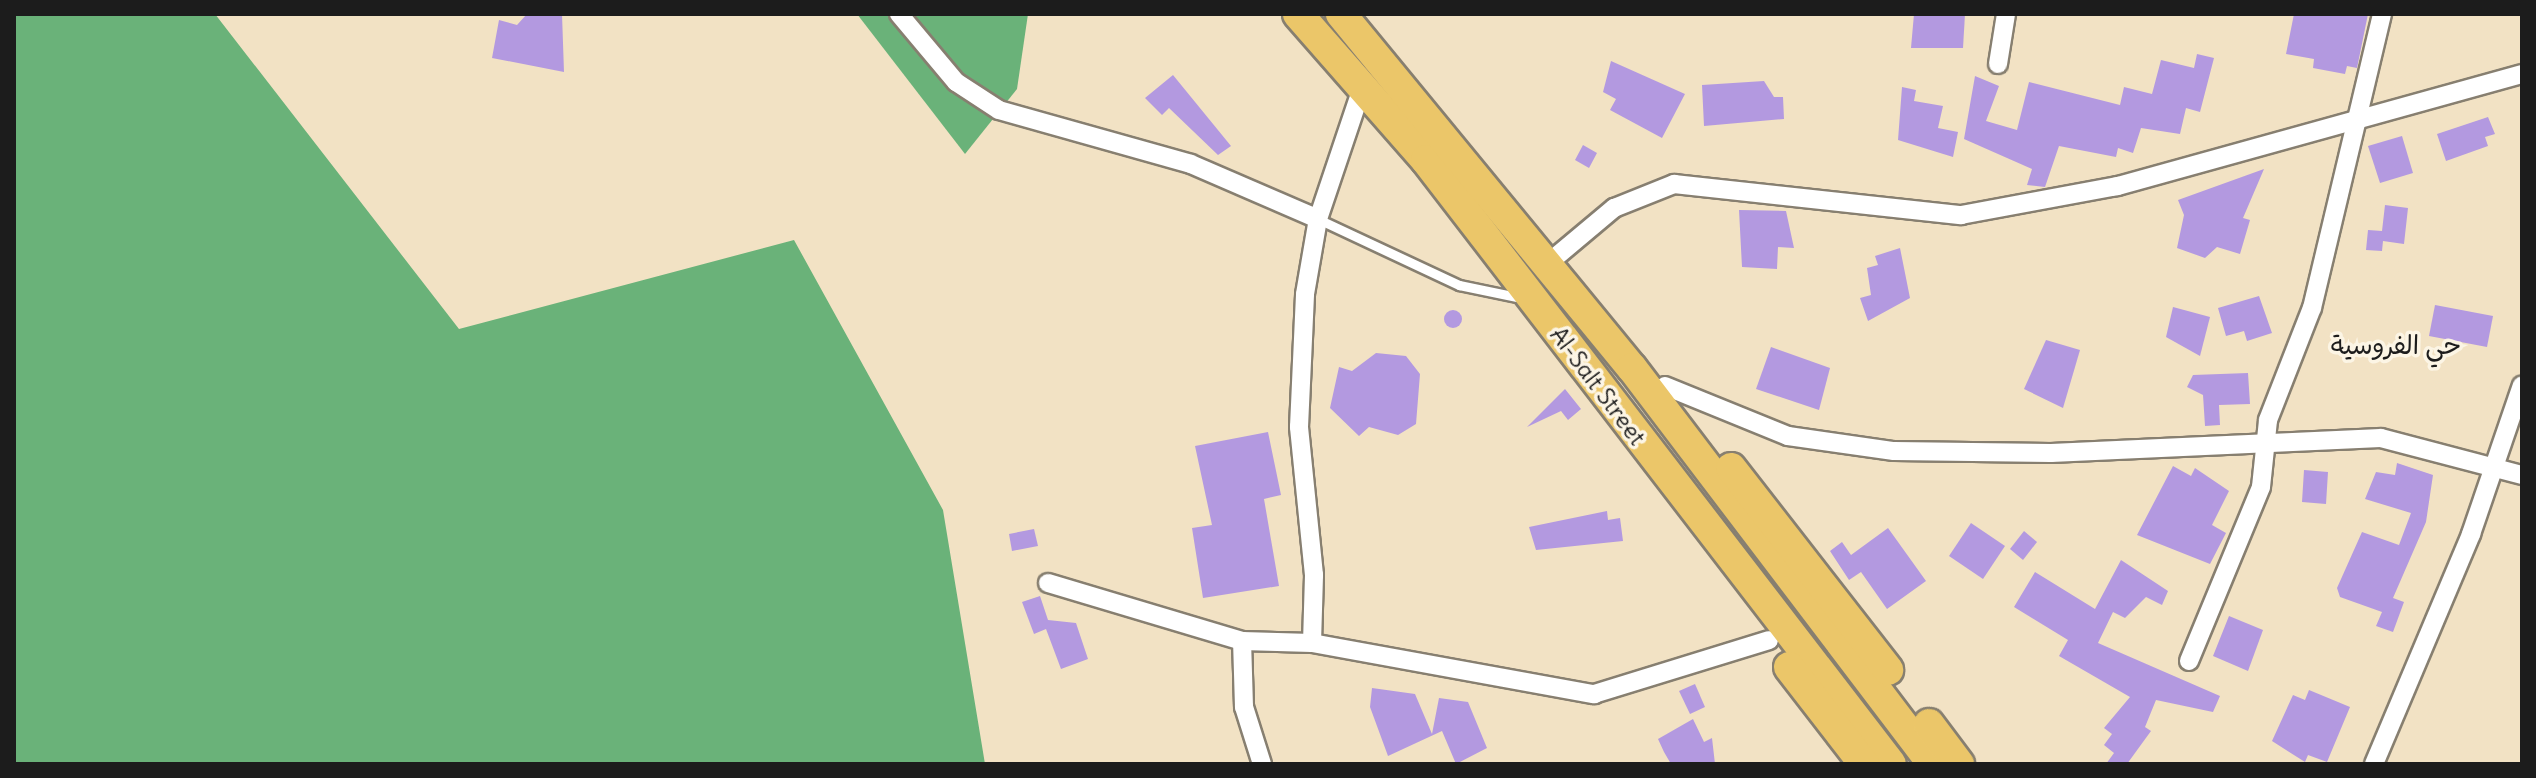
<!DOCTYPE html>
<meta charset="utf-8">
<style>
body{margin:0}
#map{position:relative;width:2536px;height:778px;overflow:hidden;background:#f2e2c4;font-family:Delius,"Playpen Sans Arabic",sans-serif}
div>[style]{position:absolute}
.forest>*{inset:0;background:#6ab279}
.building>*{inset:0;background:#b399e0}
.round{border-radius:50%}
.roads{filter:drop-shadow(2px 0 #877f70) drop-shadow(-2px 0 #877f70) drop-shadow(0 2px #877f70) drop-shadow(0 -2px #877f70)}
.lane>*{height:9px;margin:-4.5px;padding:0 4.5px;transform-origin:4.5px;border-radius:4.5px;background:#fff}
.street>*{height:18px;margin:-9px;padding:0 9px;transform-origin:9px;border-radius:9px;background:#fff}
.primary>*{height:30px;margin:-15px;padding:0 15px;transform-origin:15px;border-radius:15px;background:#ebc669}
span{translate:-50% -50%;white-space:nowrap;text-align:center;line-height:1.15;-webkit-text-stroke:7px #fcf5e5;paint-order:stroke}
.street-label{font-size:24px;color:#1c1c1c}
.neighbourhood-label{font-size:26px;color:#1c1c1c}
.frame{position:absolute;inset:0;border:16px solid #1c1c1c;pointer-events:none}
</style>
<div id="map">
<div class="forest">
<i style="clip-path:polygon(14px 14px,215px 14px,459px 329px,794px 240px,943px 510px,985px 764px,14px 764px)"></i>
<i style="clip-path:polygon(857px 14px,1028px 14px,1017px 89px,965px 154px)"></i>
</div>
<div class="building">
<i style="clip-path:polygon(527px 14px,562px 14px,564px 72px,492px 58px,499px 20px,517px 25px)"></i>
<i style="clip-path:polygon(1914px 14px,1965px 14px,1963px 48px,1911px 48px)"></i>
<i style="clip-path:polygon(2294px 14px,2368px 14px,2357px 68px,2347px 66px,2345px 74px,2313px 68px,2314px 59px,2286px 54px)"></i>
<i style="clip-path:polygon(2197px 54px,2214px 58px,2200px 112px,2186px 108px,2180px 134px,2141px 128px,2133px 153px,2118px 148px,2116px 157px,2059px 146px,2045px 187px,2027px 185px,2032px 169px,1964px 139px,1975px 76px,1999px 86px,1986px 121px,2017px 130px,2029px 82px,2120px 105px,2124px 87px,2152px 94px,2161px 60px,2194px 68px)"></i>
<i style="clip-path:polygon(1611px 61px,1685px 94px,1662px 138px,1610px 110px,1616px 99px,1603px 92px)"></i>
<i style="clip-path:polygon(1173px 75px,1231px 146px,1218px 155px,1169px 108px,1162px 115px,1145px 98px)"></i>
<i style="clip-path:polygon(1764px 81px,1774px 97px,1783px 97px,1784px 119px,1704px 126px,1702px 85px)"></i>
<i style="clip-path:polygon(1902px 87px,1916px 90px,1914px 101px,1943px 106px,1938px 128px,1958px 132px,1953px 157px,1898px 140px)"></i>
<i style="clip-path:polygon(2488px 117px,2495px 134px,2485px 137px,2488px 146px,2446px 161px,2437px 134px)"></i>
<i style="clip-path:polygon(2402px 136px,2413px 173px,2380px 183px,2368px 146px)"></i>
<i style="clip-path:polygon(1583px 145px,1597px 153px,1589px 168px,1575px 160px)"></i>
<i style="clip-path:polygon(2264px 169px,2243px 218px,2250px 220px,2240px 254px,2217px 247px,2205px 258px,2177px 248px,2184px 215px,2178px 200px)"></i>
<i style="clip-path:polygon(2385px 205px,2408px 208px,2404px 244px,2383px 241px,2382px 251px,2366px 250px,2368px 230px,2382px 231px)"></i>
<i style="clip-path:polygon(1739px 210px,1786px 211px,1794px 248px,1778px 247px,1777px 269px,1742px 267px)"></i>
<i style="clip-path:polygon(1900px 248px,1910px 298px,1868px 321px,1860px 298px,1871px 295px,1867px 268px,1878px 265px,1875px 256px)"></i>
<i style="clip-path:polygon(2259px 296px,2272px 333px,2247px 341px,2244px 331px,2226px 336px,2218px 308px)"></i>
<i style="clip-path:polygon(2435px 305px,2493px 316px,2487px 347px,2429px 336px)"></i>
<i style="clip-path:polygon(2173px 307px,2210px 317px,2200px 356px,2166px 337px)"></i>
<i class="round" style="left:1444px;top:310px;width:18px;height:18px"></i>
<i style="clip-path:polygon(2046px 340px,2080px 350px,2063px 408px,2024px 389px)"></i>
<i style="clip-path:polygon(1771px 347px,1830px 368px,1819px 410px,1756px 389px)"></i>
<i style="clip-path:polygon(1376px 353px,1406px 356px,1420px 374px,1416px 424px,1398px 435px,1369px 427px,1359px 436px,1330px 408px,1339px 367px,1352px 371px)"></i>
<i style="clip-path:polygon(2248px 373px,2250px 404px,2219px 405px,2220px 425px,2205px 426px,2203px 395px,2187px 387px,2193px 375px)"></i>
<i style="clip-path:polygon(1565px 389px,1581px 409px,1568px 420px,1561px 411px,1527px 427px)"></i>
<i style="clip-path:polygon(1268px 432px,1281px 495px,1264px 499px,1279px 586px,1203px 598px,1192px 528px,1212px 525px,1195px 446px)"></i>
<i style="clip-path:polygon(2397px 463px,2433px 475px,2426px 522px,2393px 598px,2404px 602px,2393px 632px,2376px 626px,2382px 612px,2340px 597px,2337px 588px,2362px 532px,2399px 545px,2411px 513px,2365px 499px,2376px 472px,2395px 475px)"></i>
<i style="clip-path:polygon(2173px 466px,2191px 476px,2195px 468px,2229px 491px,2212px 525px,2226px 533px,2210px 564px,2137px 535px)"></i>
<i style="clip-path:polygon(2304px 470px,2328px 472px,2326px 504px,2302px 502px)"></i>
<i style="clip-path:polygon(1607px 511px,1608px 520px,1620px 518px,1623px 541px,1536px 550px,1529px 527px)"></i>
<i style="clip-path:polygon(1971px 523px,2005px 546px,1983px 579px,1949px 556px)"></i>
<i style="clip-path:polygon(1888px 528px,1926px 581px,1887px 609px,1861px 572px,1849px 580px,1830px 551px,1842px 542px,1851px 555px)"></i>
<i style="clip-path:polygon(1034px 529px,1038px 546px,1012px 551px,1009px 534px)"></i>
<i style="clip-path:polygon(2024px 531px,2037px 542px,2023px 560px,2010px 549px)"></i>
<i style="clip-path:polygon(2121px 560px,2168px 591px,2162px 605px,2146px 597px,2125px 618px,2113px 612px,2098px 643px,2220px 696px,2213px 712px,2156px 700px,2145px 727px,2151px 731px,2127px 764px,2106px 764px,2114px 753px,2104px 745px,2112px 734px,2104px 728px,2130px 697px,2059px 656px,2068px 640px,2014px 607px,2035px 572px,2095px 609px)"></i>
<i style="clip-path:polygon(1040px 596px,1048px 620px,1076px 623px,1088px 659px,1061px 669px,1046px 629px,1034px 634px,1022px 602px)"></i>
<i style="clip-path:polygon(2229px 616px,2263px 630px,2248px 671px,2213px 656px)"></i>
<i style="clip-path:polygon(1695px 684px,1705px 707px,1690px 714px,1679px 691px)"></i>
<i style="clip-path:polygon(1372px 688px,1415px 694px,1432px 734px,1439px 698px,1468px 702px,1487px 748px,1456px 764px,1442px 731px,1388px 756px,1370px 707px)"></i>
<i style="clip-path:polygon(2309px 690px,2350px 707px,2327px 762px,2308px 755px,2305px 762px,2272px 741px,2293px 695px,2305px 700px)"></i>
<i style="clip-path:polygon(1693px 719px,1704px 742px,1712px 738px,1715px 764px,1671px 764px,1664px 752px,1658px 739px)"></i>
</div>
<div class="roads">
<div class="lane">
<i style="left:1318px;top:219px;width:156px;rotate:25.1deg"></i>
<i style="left:1459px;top:285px;width:64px;rotate:11.7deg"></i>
</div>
<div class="street">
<i style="left:899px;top:14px;width:89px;rotate:50deg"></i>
<i style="left:956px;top:82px;width:51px;rotate:33.1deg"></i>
<i style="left:999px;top:110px;width:199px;rotate:15.7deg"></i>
<i style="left:1191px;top:164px;width:138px;rotate:23.4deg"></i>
<i style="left:1998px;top:64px;width:51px;rotate:-80.9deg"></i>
<i style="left:1546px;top:265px;width:89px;rotate:-40deg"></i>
<i style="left:1614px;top:208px;width:65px;rotate:-21.8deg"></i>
<i style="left:1674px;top:184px;width:289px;rotate:6.2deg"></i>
<i style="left:1961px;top:215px;width:160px;rotate:-10.5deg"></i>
<i style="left:2118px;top:186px;width:419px;rotate:-15.5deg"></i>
<i style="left:1665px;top:386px;width:133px;rotate:22.1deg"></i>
<i style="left:1788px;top:436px;width:107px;rotate:8.1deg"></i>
<i style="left:1894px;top:451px;width:157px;rotate:0.7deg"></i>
<i style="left:2051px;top:453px;width:330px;rotate:-2.6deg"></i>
<i style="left:2381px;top:438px;width:146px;rotate:14.7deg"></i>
<i style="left:1048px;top:583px;width:202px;rotate:16.6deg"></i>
<i style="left:1312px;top:643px;width:287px;rotate:10.3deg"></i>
<i style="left:1594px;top:694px;width:183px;rotate:-17.1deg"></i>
<i style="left:2189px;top:661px;width:188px;rotate:-67.5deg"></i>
<i style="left:2261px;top:487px;width:67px;rotate:-84deg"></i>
<i style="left:2268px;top:420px;width:120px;rotate:-68.6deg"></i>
<i style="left:2312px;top:308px;width:302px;rotate:-76.6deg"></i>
<i style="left:1262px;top:764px;width:60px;rotate:-107.5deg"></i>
<i style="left:1244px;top:707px;width:66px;rotate:-91.7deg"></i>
<i style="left:1242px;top:641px;width:70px;rotate:1.6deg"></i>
<i style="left:1312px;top:643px;width:68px;rotate:-88.3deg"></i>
<i style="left:1314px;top:575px;width:149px;rotate:-95.8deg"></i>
<i style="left:1299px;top:427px;width:133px;rotate:-87.4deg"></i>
<i style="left:1305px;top:294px;width:76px;rotate:-80.2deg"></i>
<i style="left:1318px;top:219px;width:138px;rotate:-71.4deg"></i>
<i style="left:2374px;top:764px;width:250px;rotate:-67.1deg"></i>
<i style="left:2471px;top:534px;width:157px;rotate:-71.1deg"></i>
</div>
<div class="primary">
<i style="left:1298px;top:14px;width:194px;rotate:48.8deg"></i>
<i style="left:1426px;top:160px;width:762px;rotate:52.41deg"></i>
<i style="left:1341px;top:14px;width:458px;rotate:50.6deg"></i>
<i style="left:1632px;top:368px;width:497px;rotate:52.8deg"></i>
<i style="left:1731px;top:468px;width:256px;rotate:52.1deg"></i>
<i style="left:1789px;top:667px;width:123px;rotate:52.3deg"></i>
<i style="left:1929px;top:724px;width:50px;rotate:53.1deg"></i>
</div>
</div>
<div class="street-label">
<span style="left:1598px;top:386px;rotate:53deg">Al-Salt Street</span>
</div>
<div class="neighbourhood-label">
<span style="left:2396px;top:345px">حي الفروسية</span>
</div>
<div class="frame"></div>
</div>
